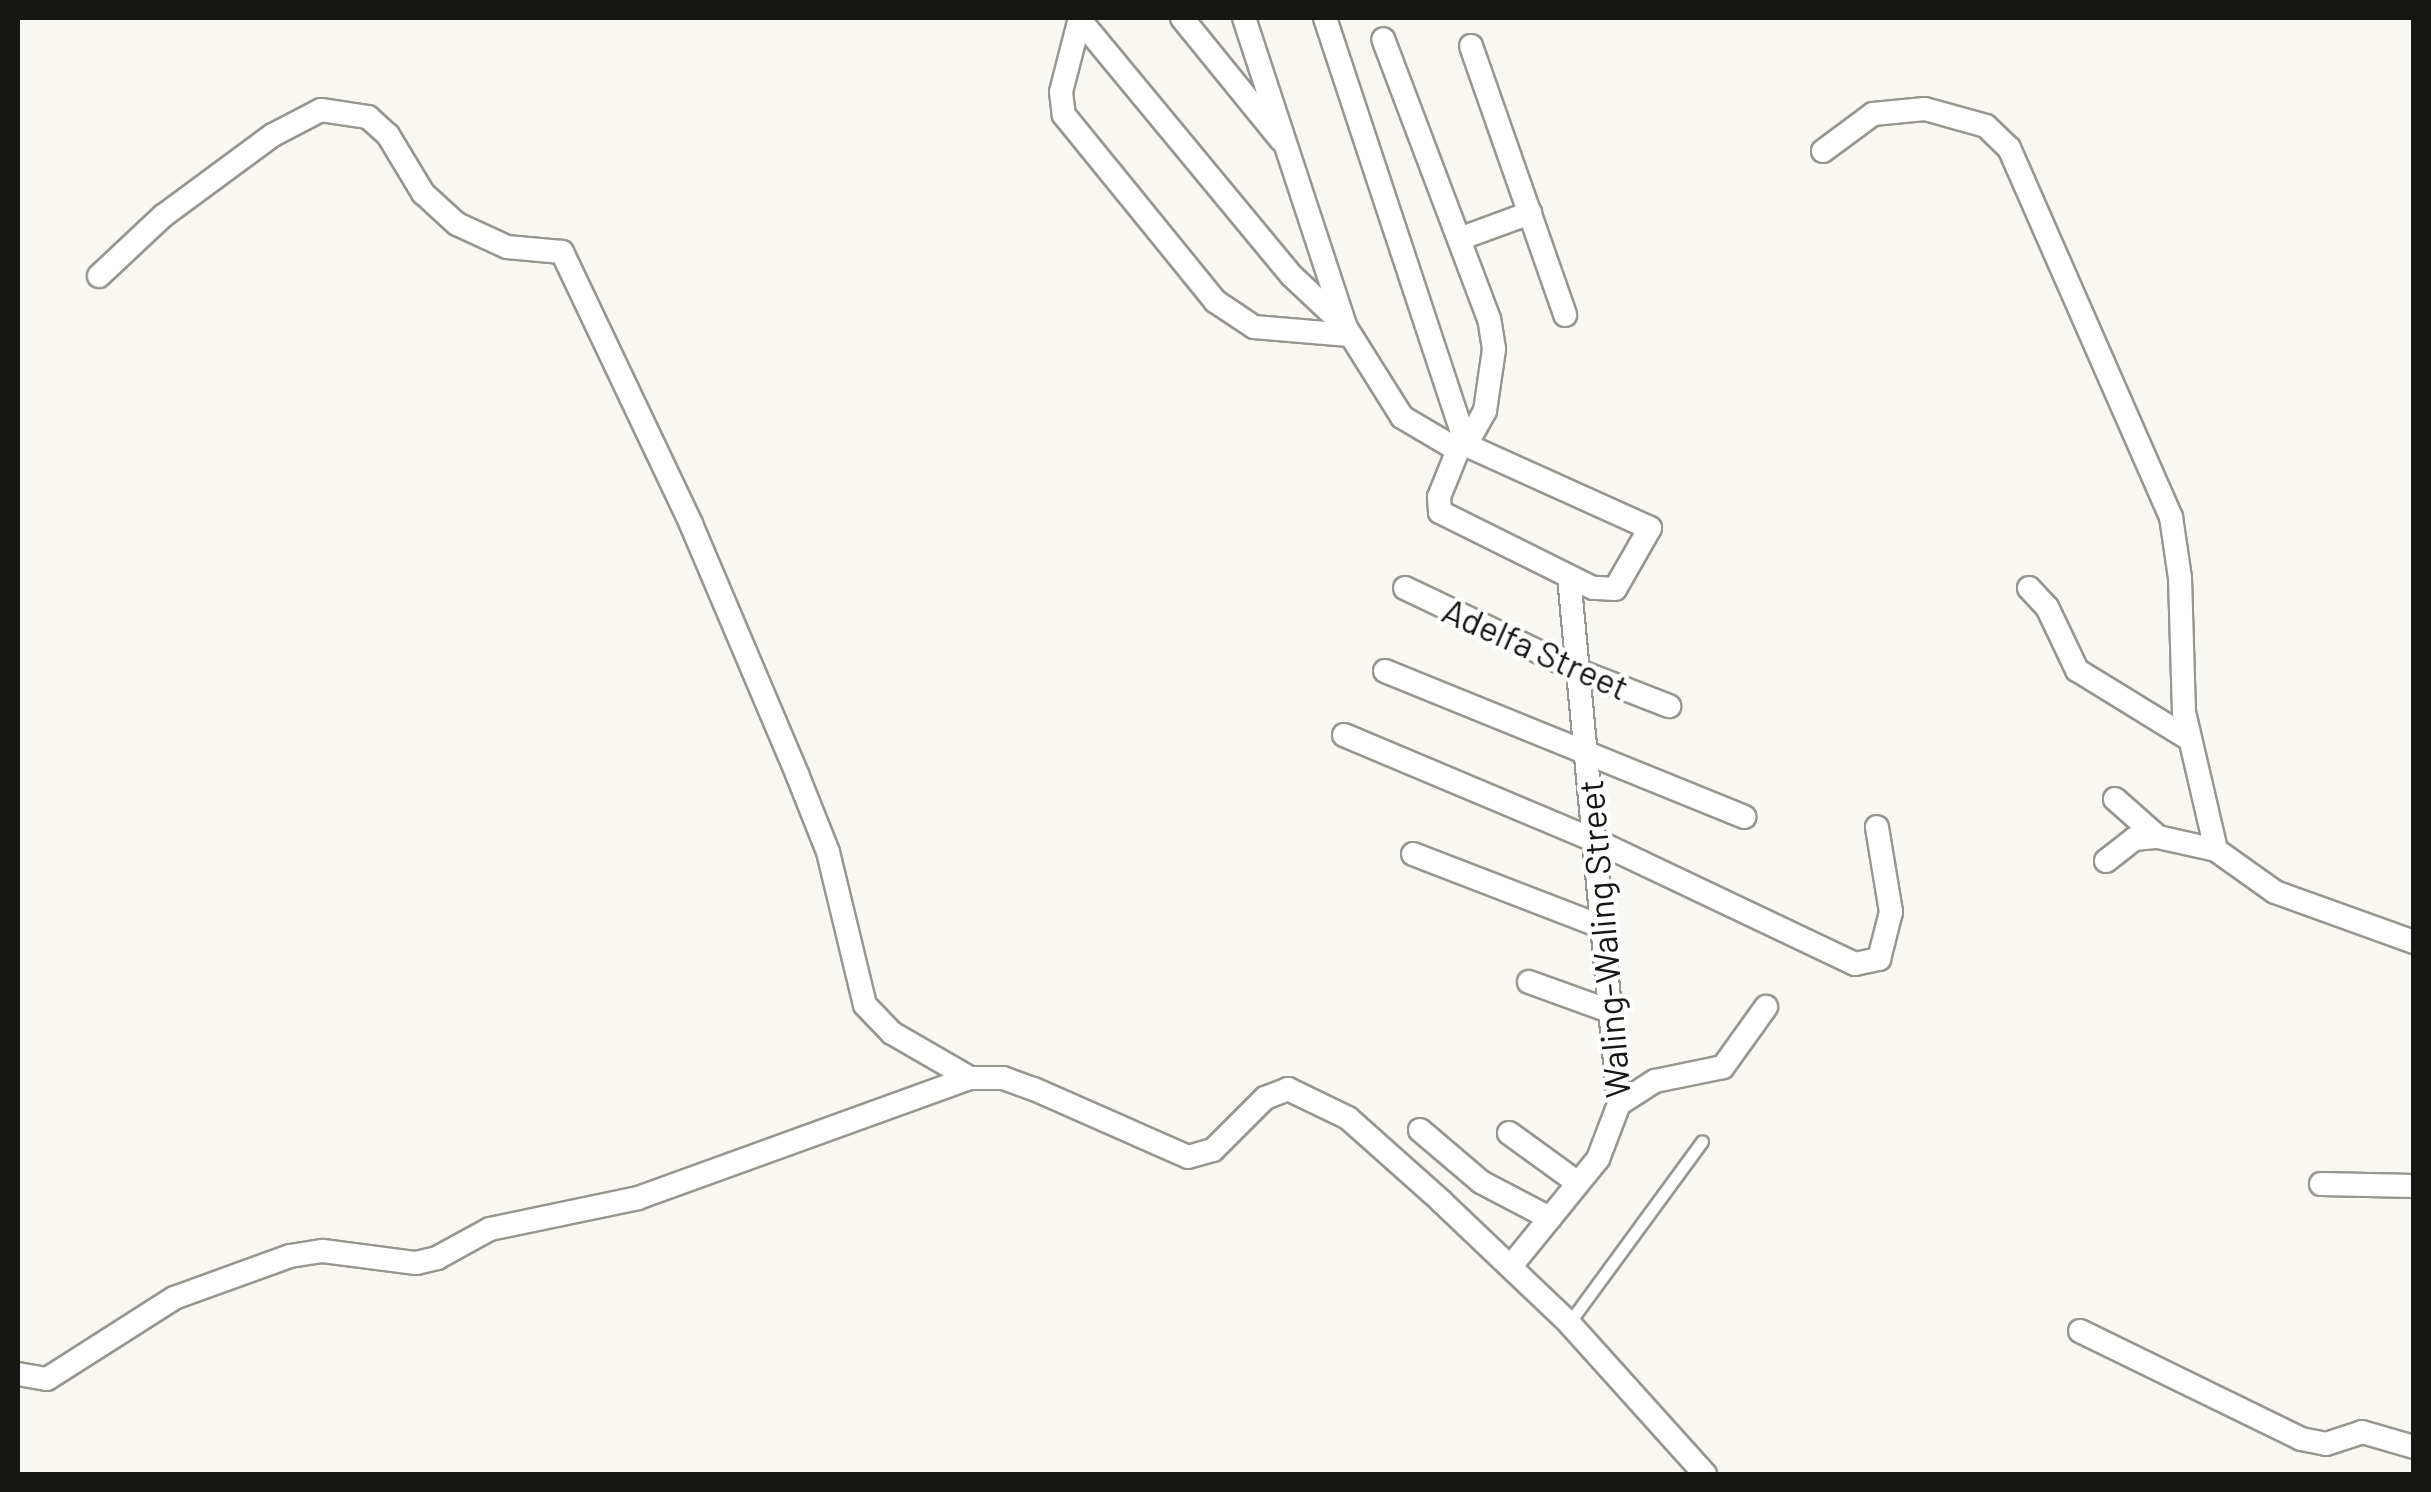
<!DOCTYPE html>
<style>
body{margin:0}
#map{position:relative;width:2431px;height:1492px;overflow:hidden;background:#f9f7f1;font-family:Barlow,sans-serif}
div>[style]{position:absolute}
.roads{filter:drop-shadow(2px 0 #989690) drop-shadow(-2px 0 #989690) drop-shadow(0 2px #989690) drop-shadow(0 -2px #989690)}
.service>*{height:11px;margin:-5.5px;padding:0 5.5px;transform-origin:5.5px;border-radius:5.5px;background:#fff}
.minor>*{height:22px;margin:-11px;padding:0 11px;transform-origin:11px;border-radius:11px;background:#fff}
span{translate:-50% -50%;white-space:nowrap;text-align:center;line-height:1.15;-webkit-text-stroke:9px #fff;paint-order:stroke}
.street-label{font-size:35px;color:#161613}
.frame{position:absolute;inset:0;border:20px solid #161613;pointer-events:none}
</style>
<div id="map">
<div class="roads">
<div class="service">
<i style="left:1569px;top:1323px;width:225px;rotate:-53.8deg"></i>
</div>
<div class="minor">
<i style="left:1080px;top:18px;width:76px;rotate:104.4deg"></i>
<i style="left:1061px;top:92px;width:23px;rotate:83deg"></i>
<i style="left:1064px;top:115px;width:240px;rotate:50.9deg"></i>
<i style="left:1215px;top:301px;width:47px;rotate:33.7deg"></i>
<i style="left:1254px;top:327px;width:95px;rotate:4.8deg"></i>
<i style="left:1182px;top:18px;width:157px;rotate:50.9deg"></i>
<i style="left:1244px;top:18px;width:324px;rotate:71.8deg"></i>
<i style="left:1345px;top:326px;width:107px;rotate:57.9deg"></i>
<i style="left:1402px;top:417px;width:65px;rotate:30.5deg"></i>
<i style="left:1325px;top:18px;width:450px;rotate:71.7deg"></i>
<i style="left:1466px;top:445px;width:202px;rotate:24.3deg"></i>
<i style="left:1650px;top:528px;width:70px;rotate:119.8deg"></i>
<i style="left:1615px;top:589px;width:22px;rotate:-177deg"></i>
<i style="left:1593px;top:588px;width:171px;rotate:-153.6deg"></i>
<i style="left:1440px;top:512px;width:15px;rotate:-94deg"></i>
<i style="left:1439px;top:497px;width:51px;rotate:-68deg"></i>
<i style="left:1458px;top:450px;width:9px;rotate:-32deg"></i>
<i style="left:1466px;top:445px;width:39px;rotate:-61deg"></i>
<i style="left:1485px;top:411px;width:63px;rotate:-81.7deg"></i>
<i style="left:1494px;top:349px;width:30px;rotate:-99deg"></i>
<i style="left:1489px;top:319px;width:299px;rotate:-110.7deg"></i>
<i style="left:1080px;top:20px;width:332px;rotate:50.4deg"></i>
<i style="left:1292px;top:276px;width:73px;rotate:43.3deg"></i>
<i style="left:1471px;top:46px;width:285px;rotate:70.7deg"></i>
<i style="left:1823px;top:151px;width:62px;rotate:-36.5deg"></i>
<i style="left:1873px;top:114px;width:52px;rotate:-5.5deg"></i>
<i style="left:1925px;top:109px;width:63px;rotate:15.6deg"></i>
<i style="left:1986px;top:126px;width:32px;rotate:44deg"></i>
<i style="left:2009px;top:148px;width:403px;rotate:66.3deg"></i>
<i style="left:2171px;top:517px;width:62px;rotate:81.6deg"></i>
<i style="left:2180px;top:578px;width:134px;rotate:88.3deg"></i>
<i style="left:2184px;top:712px;width:142px;rotate:76.9deg"></i>
<i style="left:2216px;top:850px;width:72px;rotate:35.4deg"></i>
<i style="left:2275px;top:892px;width:148px;rotate:19.8deg"></i>
<i style="left:1459px;top:239px;width:76px;rotate:-20.1deg"></i>
<i style="left:99px;top:276px;width:88px;rotate:-43.2deg"></i>
<i style="left:163px;top:216px;width:137px;rotate:-36.4deg"></i>
<i style="left:273px;top:135px;width:54px;rotate:-27.5deg"></i>
<i style="left:321px;top:110px;width:48px;rotate:8.5deg"></i>
<i style="left:368px;top:117px;width:27px;rotate:42deg"></i>
<i style="left:388px;top:135px;width:68px;rotate:58.9deg"></i>
<i style="left:423px;top:193px;width:46px;rotate:42.4deg"></i>
<i style="left:457px;top:224px;width:55px;rotate:24.7deg"></i>
<i style="left:507px;top:247px;width:55px;rotate:5.2deg"></i>
<i style="left:562px;top:252px;width:301px;rotate:64.6deg"></i>
<i style="left:691px;top:524px;width:272px;rotate:67deg"></i>
<i style="left:797px;top:774px;width:84px;rotate:68.3deg"></i>
<i style="left:828px;top:852px;width:157px;rotate:76.4deg"></i>
<i style="left:865px;top:1005px;width:39px;rotate:46deg"></i>
<i style="left:892px;top:1033px;width:90px;rotate:30deg"></i>
<i style="left:1405px;top:588px;width:193px;rotate:25.5deg"></i>
<i style="left:1579px;top:671px;width:97px;rotate:21.3deg"></i>
<i style="left:2029px;top:588px;width:26px;rotate:47deg"></i>
<i style="left:2047px;top:607px;width:70px;rotate:64.5deg"></i>
<i style="left:2077px;top:670px;width:132px;rotate:31.6deg"></i>
<i style="left:1385px;top:671px;width:388px;rotate:22.1deg"></i>
<i style="left:1344px;top:735px;width:271px;rotate:22.8deg"></i>
<i style="left:1594px;top:840px;width:289px;rotate:25.4deg"></i>
<i style="left:1855px;top:964px;width:25px;rotate:-12deg"></i>
<i style="left:1879px;top:959px;width:49px;rotate:-75.7deg"></i>
<i style="left:1891px;top:912px;width:86px;rotate:-99.4deg"></i>
<i style="left:2115px;top:799px;width:57px;rotate:41.5deg"></i>
<i style="left:1413px;top:854px;width:203px;rotate:21.1deg"></i>
<i style="left:2106px;top:861px;width:36px;rotate:-38deg"></i>
<i style="left:2134px;top:839px;width:24px;rotate:-5deg"></i>
<i style="left:2158px;top:837px;width:59px;rotate:12.6deg"></i>
<i style="left:1529px;top:982px;width:85px;rotate:19.9deg"></i>
<i style="left:1619px;top:1104px;width:43px;rotate:-32.6deg"></i>
<i style="left:1655px;top:1081px;width:69px;rotate:-11.6deg"></i>
<i style="left:1723px;top:1067px;width:74px;rotate:-54.4deg"></i>
<i style="left:1420px;top:1130px;width:80px;rotate:40.4deg"></i>
<i style="left:1481px;top:1182px;width:78px;rotate:27.6deg"></i>
<i style="left:1509px;top:1133px;width:85px;rotate:35.9deg"></i>
<i style="left:2321px;top:1184px;width:93px;rotate:1.2deg"></i>
<i style="left:1511px;top:1266px;width:138px;rotate:-50.9deg"></i>
<i style="left:1598px;top:1159px;width:59px;rotate:-69.1deg"></i>
<i style="left:1619px;top:1104px;width:529px;rotate:-95.42deg"></i>
<i style="left:2080px;top:1331px;width:246px;rotate:26deg"></i>
<i style="left:2301px;top:1439px;width:25px;rotate:11deg"></i>
<i style="left:2326px;top:1444px;width:38px;rotate:-18deg"></i>
<i style="left:2362px;top:1432px;width:54px;rotate:16.1deg"></i>
<i style="left:18px;top:1374px;width:29px;rotate:10deg"></i>
<i style="left:47px;top:1379px;width:151px;rotate:-32.5deg"></i>
<i style="left:174px;top:1298px;width:123px;rotate:-19.9deg"></i>
<i style="left:290px;top:1256px;width:33px;rotate:-9deg"></i>
<i style="left:323px;top:1251px;width:94px;rotate:7.4deg"></i>
<i style="left:416px;top:1263px;width:22px;rotate:-13deg"></i>
<i style="left:437px;top:1258px;width:60px;rotate:-28.7deg"></i>
<i style="left:490px;top:1229px;width:151px;rotate:-11.8deg"></i>
<i style="left:638px;top:1198px;width:353px;rotate:-19.9deg"></i>
<i style="left:970px;top:1078px;width:33px"></i>
<i style="left:1003px;top:1078px;width:33px;rotate:20deg"></i>
<i style="left:1034px;top:1089px;width:168px;rotate:23.8deg"></i>
<i style="left:1188px;top:1157px;width:26px;rotate:-16deg"></i>
<i style="left:1213px;top:1150px;width:74px;rotate:-45deg"></i>
<i style="left:1265px;top:1098px;width:25px;rotate:-21deg"></i>
<i style="left:1288px;top:1089px;width:67px;rotate:25.8deg"></i>
<i style="left:1348px;top:1118px;width:125px;rotate:41.7deg"></i>
<i style="left:1441px;top:1201px;width:177px;rotate:43.6deg"></i>
<i style="left:1569px;top:1323px;width:203px;rotate:48deg"></i>
</div>
</div>
<div class="street-label">
<span style="left:1536px;top:648px;rotate:24deg">Adelfa Street</span>
<span style="left:1603px;top:939px;rotate:-95deg">Waling-Waling Street</span>
</div>
<div class="frame"></div>
</div>
